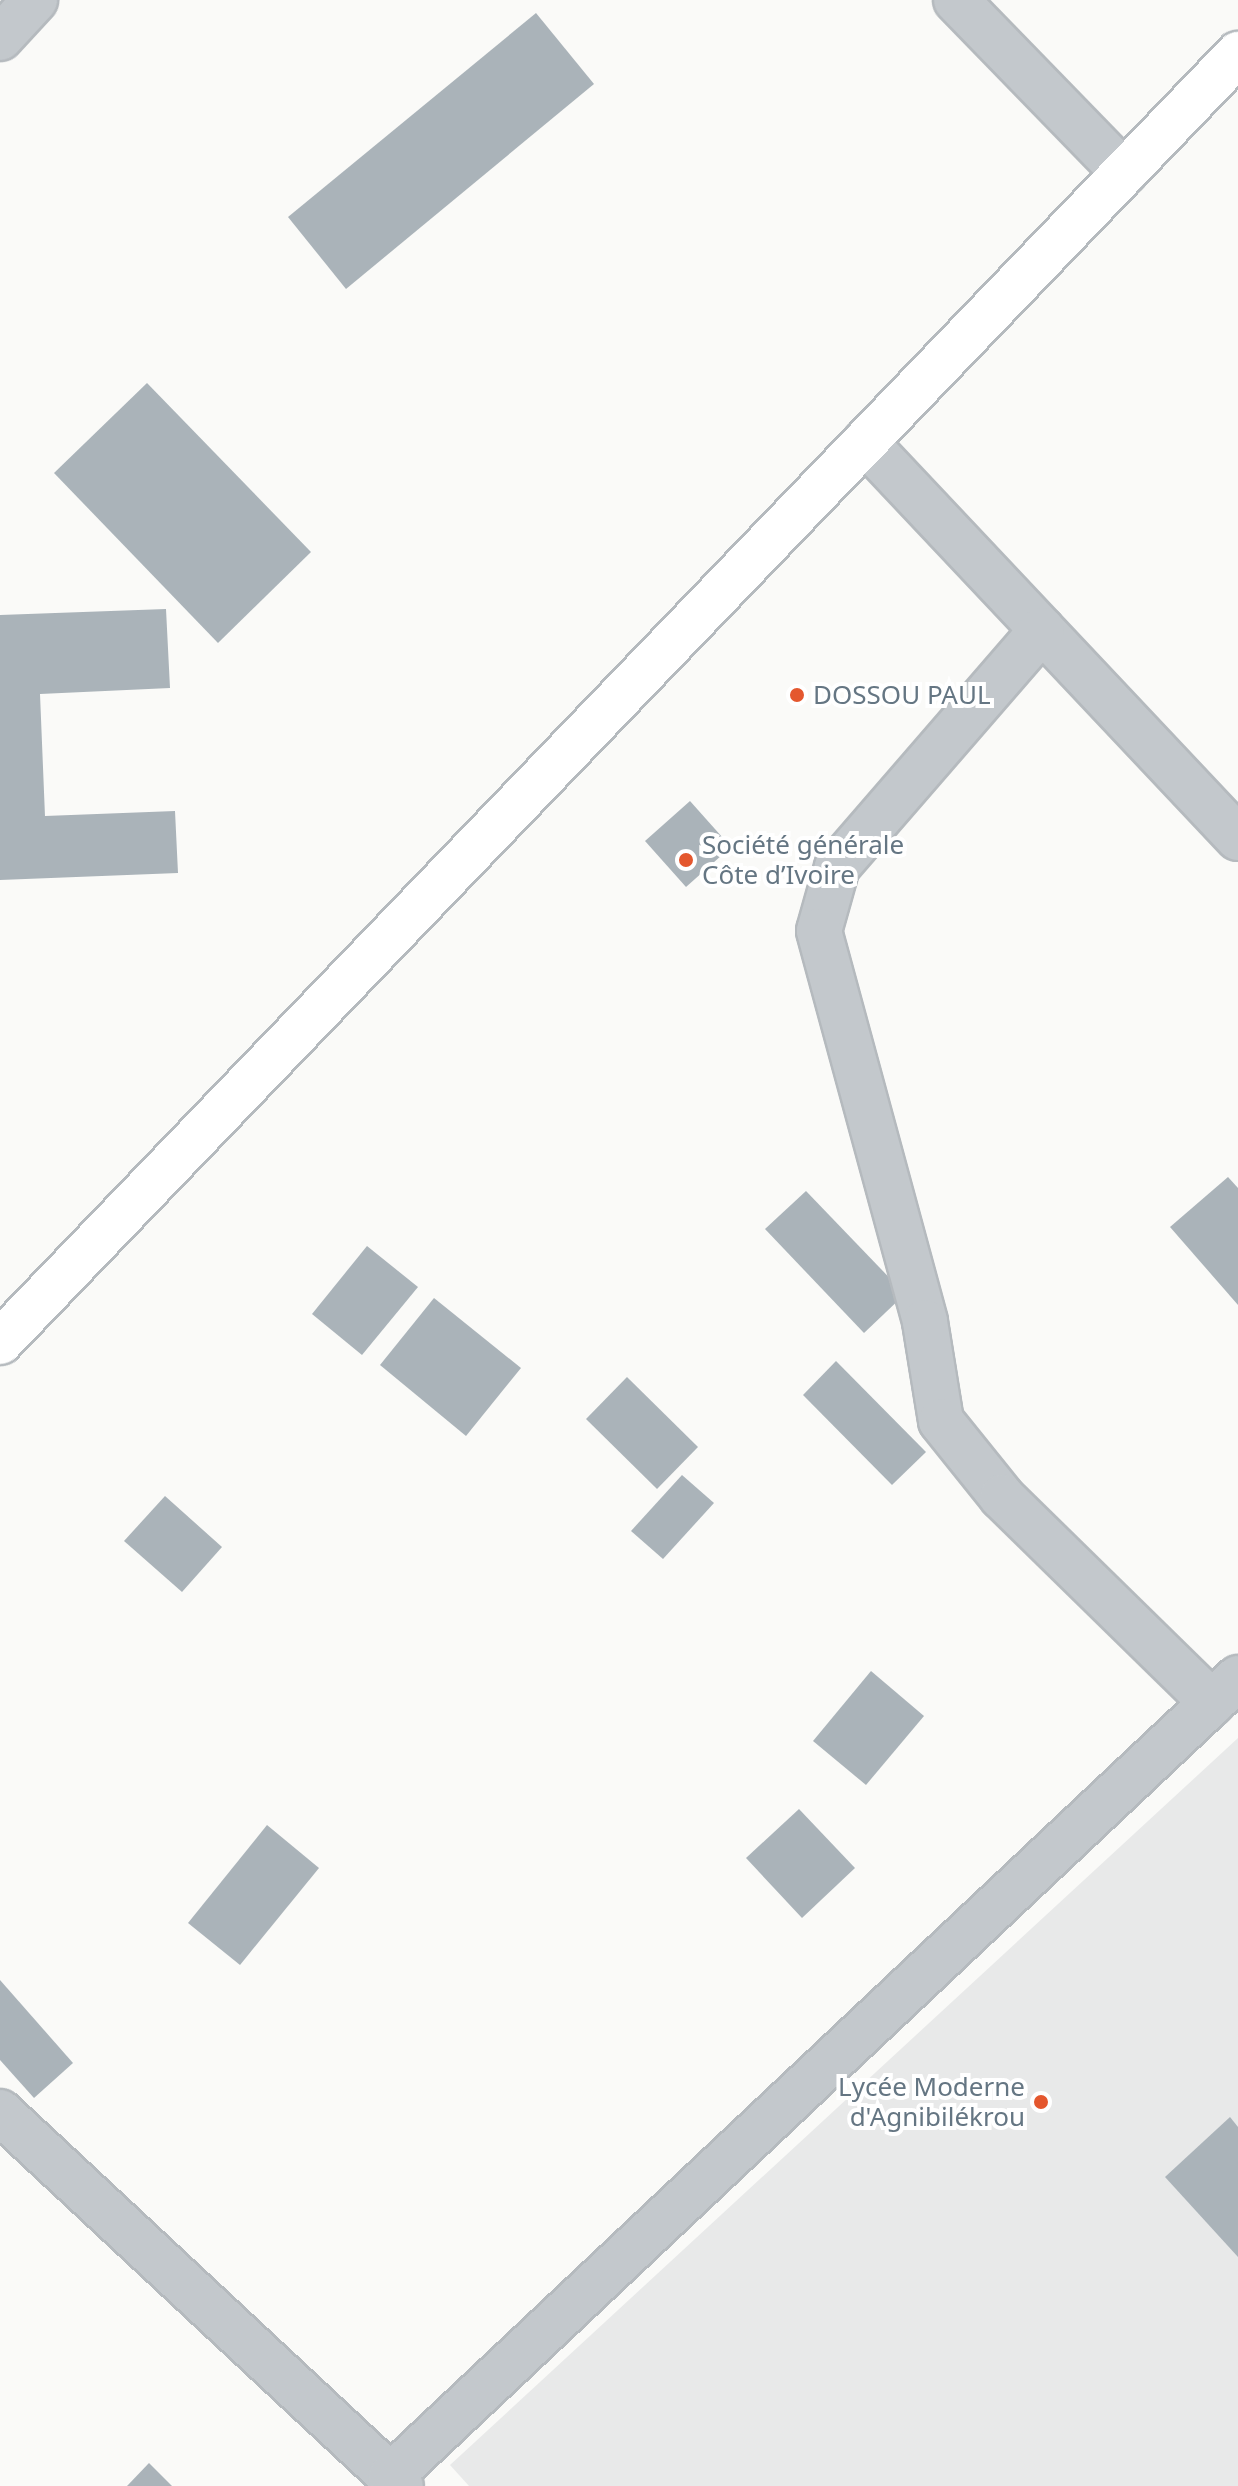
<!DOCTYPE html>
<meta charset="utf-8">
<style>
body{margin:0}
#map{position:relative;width:1238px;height:2486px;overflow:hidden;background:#fafaf8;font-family:"Noto Sans",sans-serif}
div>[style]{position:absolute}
.built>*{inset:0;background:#e8e9e9}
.building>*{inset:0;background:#aab3b9}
.roads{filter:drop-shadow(2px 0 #b5babe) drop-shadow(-2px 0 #b5babe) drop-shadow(0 2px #b5babe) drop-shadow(0 -2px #b5babe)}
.minor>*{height:44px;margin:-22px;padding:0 22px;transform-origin:22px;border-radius:22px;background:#c3c8cc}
.major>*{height:44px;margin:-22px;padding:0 22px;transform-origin:22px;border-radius:22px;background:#fff}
.dots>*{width:22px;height:22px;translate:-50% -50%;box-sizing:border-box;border:4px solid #fff;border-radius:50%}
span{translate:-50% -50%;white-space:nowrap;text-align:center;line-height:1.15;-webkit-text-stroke:8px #fff;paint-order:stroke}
.poi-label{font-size:26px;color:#657683}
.left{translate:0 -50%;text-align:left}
.right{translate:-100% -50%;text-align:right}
</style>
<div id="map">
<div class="built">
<i style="clip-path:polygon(1238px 1738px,1238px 2486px,469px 2486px,450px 2465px)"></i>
</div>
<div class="building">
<i style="clip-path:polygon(536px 13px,594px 84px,346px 289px,288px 217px)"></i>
<i style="clip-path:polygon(147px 383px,311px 552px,218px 643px,54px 473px)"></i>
<i style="clip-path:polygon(166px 609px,170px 688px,40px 694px,45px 816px,175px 811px,178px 873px,0 880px,0 615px)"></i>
<i style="clip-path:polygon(690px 801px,731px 847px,686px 887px,645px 841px)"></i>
<i style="clip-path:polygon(1228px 1177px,1238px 1188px,1238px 1305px,1170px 1227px)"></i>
<i style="clip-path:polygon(806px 1191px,905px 1294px,864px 1333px,765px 1229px)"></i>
<i style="clip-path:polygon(367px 1246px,418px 1287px,362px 1355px,312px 1314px)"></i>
<i style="clip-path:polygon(434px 1298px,521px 1368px,466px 1436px,380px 1365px)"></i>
<i style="clip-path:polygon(836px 1361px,926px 1452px,892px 1485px,803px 1395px)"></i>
<i style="clip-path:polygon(627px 1377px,698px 1447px,657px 1489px,586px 1419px)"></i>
<i style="clip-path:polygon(682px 1475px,714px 1503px,663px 1559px,631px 1531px)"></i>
<i style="clip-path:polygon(165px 1496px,222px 1547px,182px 1592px,124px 1541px)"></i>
<i style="clip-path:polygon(871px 1671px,924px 1716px,866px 1785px,813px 1741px)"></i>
<i style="clip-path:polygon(799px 1809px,855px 1868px,802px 1918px,746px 1858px)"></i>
<i style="clip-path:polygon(267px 1825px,319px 1868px,240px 1965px,188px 1923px)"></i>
<i style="clip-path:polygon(0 1980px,73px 2063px,34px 2098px,0 2060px)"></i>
<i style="clip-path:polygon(1230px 2117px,1238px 2127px,1238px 2257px,1165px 2177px)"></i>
<i style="clip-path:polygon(149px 2463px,172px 2486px,127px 2486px)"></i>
</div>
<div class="roads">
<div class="minor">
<i style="left:956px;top:0;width:241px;rotate:45.8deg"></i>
<i style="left:0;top:38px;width:52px;rotate:-47.4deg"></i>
<i style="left:865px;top:442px;width:544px;rotate:46.71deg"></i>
<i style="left:1042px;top:630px;width:313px;rotate:130.9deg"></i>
<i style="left:837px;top:867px;width:66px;rotate:105.7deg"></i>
<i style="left:819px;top:931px;width:405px;rotate:74.8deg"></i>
<i style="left:925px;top:1322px;width:100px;rotate:80.8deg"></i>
<i style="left:941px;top:1421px;width:97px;rotate:51.2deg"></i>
<i style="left:1002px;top:1497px;width:294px;rotate:44.4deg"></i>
<i style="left:0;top:2112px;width:548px;rotate:43deg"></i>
<i style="left:391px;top:2476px;width:1164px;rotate:-43.29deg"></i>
</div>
<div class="major">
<i style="left:0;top:1342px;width:1787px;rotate:-46.13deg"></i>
</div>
</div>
<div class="dots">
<i style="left:797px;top:695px;background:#e4572e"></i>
<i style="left:686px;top:860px;background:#e4572e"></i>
<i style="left:1041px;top:2102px;background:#e4572e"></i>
</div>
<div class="poi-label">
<span class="left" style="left:813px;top:695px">DOSSOU PAUL</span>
<span class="left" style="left:702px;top:860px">Société générale<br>Côte d’Ivoire</span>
<span class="right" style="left:1025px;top:2102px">Lycée Moderne<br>d'Agnibilékrou</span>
</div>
</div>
